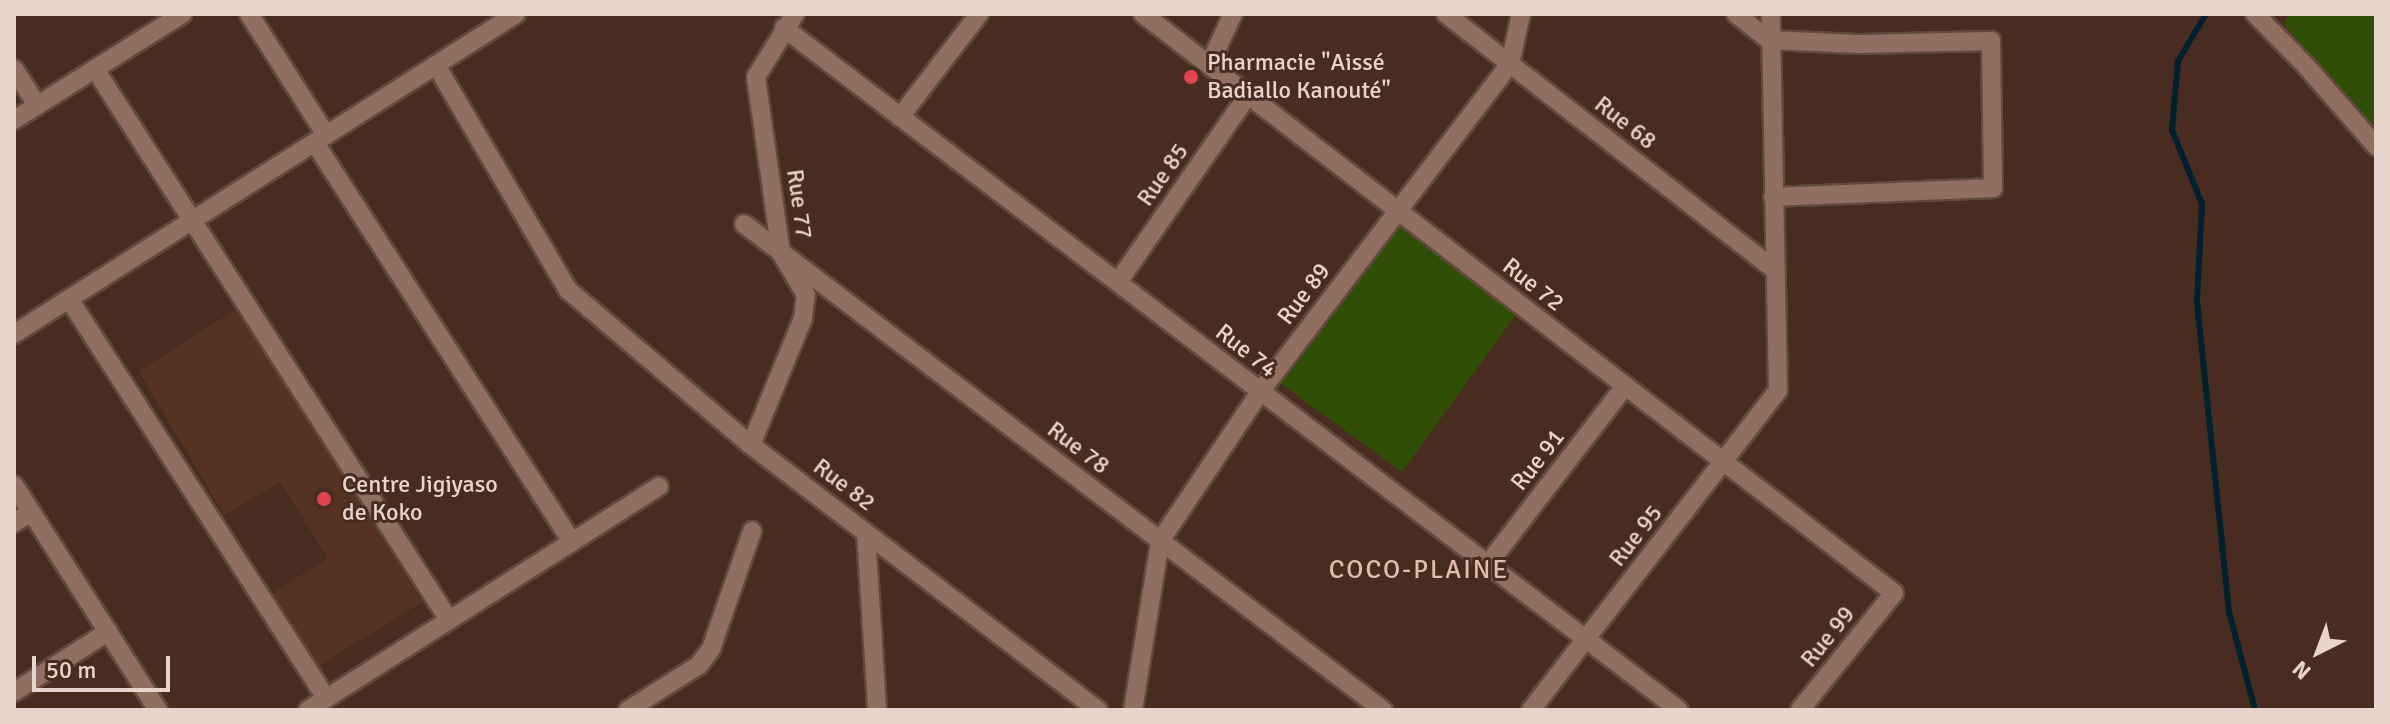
<!DOCTYPE html>
<meta charset="utf-8">
<style>
body{margin:0}
#map{position:relative;width:2390px;height:724px;overflow:hidden;background:#492c20;font-family:Signika,sans-serif}
div>[style]{position:absolute}
.built>*{inset:0;background:#563223}
.green>*{inset:0;background:#304f06}
.stream>*{height:6px;margin:-3px;padding:0 3px;transform-origin:3px;border-radius:3px;background:#012131}
.roads{filter:drop-shadow(2px 0 #62493f) drop-shadow(-2px 0 #62493f) drop-shadow(0 2px #62493f) drop-shadow(0 -2px #62493f)}
.minor>*{height:18px;margin:-9px;padding:0 9px;transform-origin:9px;border-radius:9px;background:#906e60}
.dots>*{width:22px;height:22px;translate:-50% -50%;box-sizing:border-box;border:4px solid #492c20;border-radius:50%}
span{translate:-50% -50%;white-space:nowrap;text-align:center;line-height:1.15;-webkit-text-stroke:6px #492c20;paint-order:stroke}
.poi-label{font-size:24px;color:#e7d4cc}
.left{translate:0 -50%;text-align:left}
.street-label{font-size:24px;color:#e7d4cc}
.neighbourhood-label{font-size:26px;color:#e2bdae;letter-spacing:2px}
.frame{position:absolute;inset:0;border:16px solid #e7d4cc;pointer-events:none}
.north{position:absolute;left:2278px;top:612px;width:80px;height:80px;-webkit-text-stroke:6px #492c20;paint-order:stroke;rotate:222deg;font-size:22px;font-weight:700;line-height:32px;text-align:center;color:#e7d4cc}
.north::after{content:'';display:block;margin:auto;width:28px;height:36px;background:#e7d4cc;clip-path:polygon(50% 0,100% 100%,50% 72%,0 100%)}
.scale{position:absolute;left:32px;top:656px;width:138px;height:36px;box-sizing:border-box;border:4px solid #e7d4cc;border-top:0;padding-left:10px;font-size:24px;line-height:28px;white-space:nowrap;color:#e7d4cc;-webkit-text-stroke:6px #492c20;paint-order:stroke}
</style>
<div id="map">
<div class="built">
<i style="clip-path:polygon(237px 309px,422px 602px,315px 668px,270px 595px,328px 558px,280px 482px,224px 515px,139px 371px)"></i>
</div>
<div class="green">
<i style="clip-path:polygon(2291px 14px,2376px 14px,2376px 134px,2283px 23px)"></i>
<i style="clip-path:polygon(1390px 215px,1520px 309px,1402px 472px,1272px 377px)"></i>
</div>
<div class="stream">
<i style="left:2206px;top:14px;width:55px;rotate:120.8deg"></i>
<i style="left:2178px;top:61px;width:69px;rotate:95deg"></i>
<i style="left:2172px;top:130px;width:80px;rotate:67.9deg"></i>
<i style="left:2202px;top:204px;width:98px;rotate:92.9deg"></i>
<i style="left:2197px;top:302px;width:312px;rotate:84.1deg"></i>
<i style="left:2229px;top:612px;width:101px;rotate:75.1deg"></i>
</div>
<div class="roads">
<div class="minor">
<i style="left:249px;top:14px;width:143px;rotate:57.5deg"></i>
<i style="left:1143px;top:14px;width:948px;rotate:37.63deg"></i>
<i style="left:1894px;top:593px;width:150px;rotate:128.8deg"></i>
<i style="left:1446px;top:14px;width:417px;rotate:37.9deg"></i>
<i style="left:1736px;top:14px;width:42px;rotate:38.2deg"></i>
<i style="left:1769px;top:40px;width:89px;rotate:2.6deg"></i>
<i style="left:1858px;top:44px;width:133px;rotate:-1.3deg"></i>
<i style="left:1991px;top:41px;width:147px;rotate:89.2deg"></i>
<i style="left:1993px;top:188px;width:220px;rotate:177.7deg"></i>
<i style="left:2255px;top:14px;width:74px;rotate:45.5deg"></i>
<i style="left:2307px;top:67px;width:105px;rotate:48.9deg"></i>
<i style="left:784px;top:28px;width:1125px;rotate:37.31deg"></i>
<i style="left:436px;top:65px;width:261px;rotate:59.6deg"></i>
<i style="left:568px;top:290px;width:240px;rotate:40.3deg"></i>
<i style="left:751px;top:445px;width:437px;rotate:37.4deg"></i>
<i style="left:1209px;top:65px;width:56px;rotate:-64.8deg"></i>
<i style="left:14px;top:69px;width:43px;rotate:57.4deg"></i>
<i style="left:95px;top:69px;width:655px;rotate:57.28deg"></i>
<i style="left:900px;top:117px;width:130px;rotate:-52.5deg"></i>
<i style="left:14px;top:120px;width:199px;rotate:-32.2deg"></i>
<i style="left:315px;top:143px;width:475px;rotate:57.2deg"></i>
<i style="left:744px;top:224px;width:803px;rotate:37.26deg"></i>
<i style="left:1118px;top:282px;width:228px;rotate:-55.2deg"></i>
<i style="left:69px;top:299px;width:475px;rotate:57.2deg"></i>
<i style="left:14px;top:334px;width:595px;rotate:-32.52deg"></i>
<i style="left:751px;top:445px;width:137px;rotate:-67.7deg"></i>
<i style="left:803px;top:318px;width:23px;rotate:-83deg"></i>
<i style="left:806px;top:295px;width:49px;rotate:-120.8deg"></i>
<i style="left:781px;top:253px;width:178px;rotate:-98.1deg"></i>
<i style="left:756px;top:77px;width:74px;rotate:-58.2deg"></i>
<i style="left:14px;top:485px;width:267px;rotate:57.4deg"></i>
<i style="left:14px;top:523px;width:20px;rotate:-33deg"></i>
<i style="left:866px;top:533px;width:177px;rotate:86.4deg"></i>
<i style="left:1488px;top:564px;width:225px;rotate:-52.4deg"></i>
<i style="left:14px;top:692px;width:112px;rotate:-32.6deg"></i>
<i style="left:308px;top:710px;width:416px;rotate:-32.5deg"></i>
<i style="left:628px;top:710px;width:84px;rotate:-32.4deg"></i>
<i style="left:699px;top:665px;width:20px;rotate:-53deg"></i>
<i style="left:711px;top:649px;width:125px;rotate:-70.8deg"></i>
<i style="left:1133px;top:710px;width:171px;rotate:-80.9deg"></i>
<i style="left:1160px;top:541px;width:179px;rotate:-56.1deg"></i>
<i style="left:1260px;top:392px;width:412px;rotate:-52.7deg"></i>
<i style="left:1510px;top:64px;width:51px;rotate:-77.6deg"></i>
<i style="left:1531px;top:710px;width:404px;rotate:-52.3deg"></i>
<i style="left:1778px;top:390px;width:376px;rotate:-91.1deg"></i>
</div>
</div>
<div class="dots">
<i style="left:1191px;top:77px;background:#e0444e"></i>
<i style="left:324px;top:499px;background:#e0444e"></i>
</div>
<div class="poi-label">
<span class="left" style="left:1207px;top:77px">Pharmacie "Aissé<br>Badiallo Kanouté"</span>
<span class="left" style="left:342px;top:499px">Centre Jigiyaso<br>de Koko</span>
</div>
<div class="street-label">
<span style="left:1625px;top:123px;rotate:38deg">Rue 68</span>
<span style="left:1163px;top:175px;rotate:-55deg">Rue 85</span>
<span style="left:799px;top:204px;rotate:82deg">Rue 77</span>
<span style="left:1533px;top:285px;rotate:38deg">Rue 72</span>
<span style="left:1304px;top:294px;rotate:-53deg">Rue 89</span>
<span style="left:1246px;top:351px;rotate:38deg">Rue 74</span>
<span style="left:1078px;top:448px;rotate:37deg">Rue 78</span>
<span style="left:1538px;top:460px;rotate:-52deg">Rue 91</span>
<span style="left:844px;top:485px;rotate:37deg">Rue 82</span>
<span style="left:1636px;top:536px;rotate:-52deg">Rue 95</span>
<span style="left:1828px;top:637px;rotate:-51deg">Rue 99</span>
</div>
<div class="neighbourhood-label">
<span style="left:1419px;top:571px">COCO-PLAINE</span>
</div>
<div class="frame"></div>
<div class="north">N</div>
<div class="scale">50 m</div>
</div>
